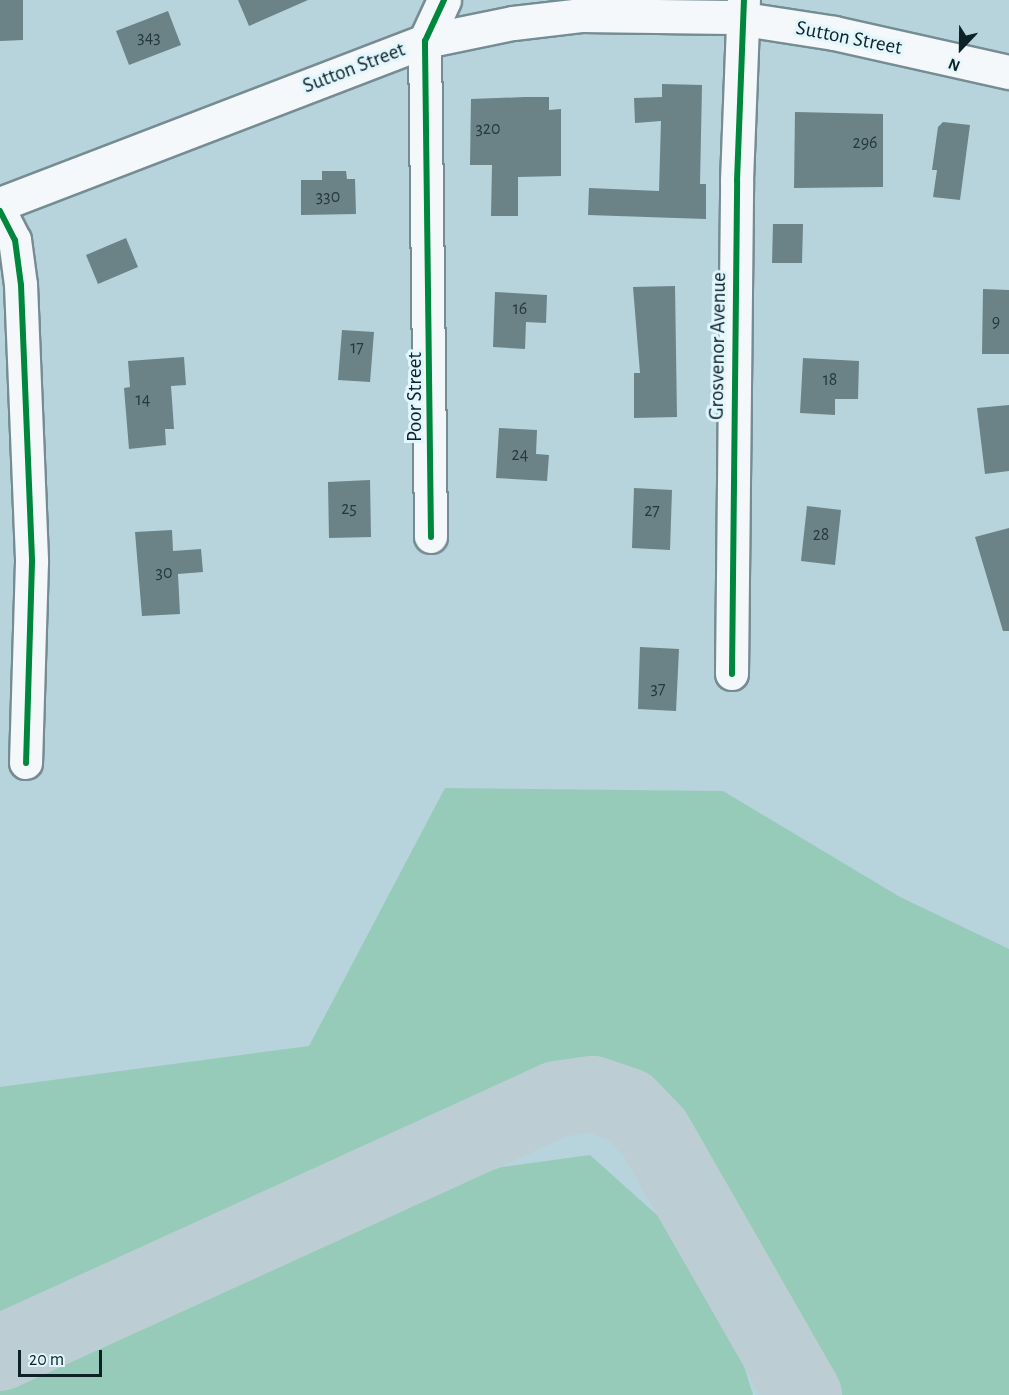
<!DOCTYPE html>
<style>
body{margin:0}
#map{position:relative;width:1009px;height:1395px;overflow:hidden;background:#b7d3dc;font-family:"Alegreya Sans",sans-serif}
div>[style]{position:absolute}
.green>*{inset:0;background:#96cbb9}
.taxiway>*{height:76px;margin:-38px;padding:0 38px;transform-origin:38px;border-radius:38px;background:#bcced4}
.building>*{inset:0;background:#6b8287}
.roads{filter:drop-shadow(2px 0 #768c93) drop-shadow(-2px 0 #768c93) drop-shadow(0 2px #768c93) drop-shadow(0 -2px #768c93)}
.street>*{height:32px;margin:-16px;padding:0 16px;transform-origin:16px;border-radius:16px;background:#f4f8fa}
.secondary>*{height:33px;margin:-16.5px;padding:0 16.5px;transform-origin:16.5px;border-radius:16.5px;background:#f4f8fa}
.highway>*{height:33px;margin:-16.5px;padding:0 16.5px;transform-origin:16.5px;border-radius:16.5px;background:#f4f8fa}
.cycleway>*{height:6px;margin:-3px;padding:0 3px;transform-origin:3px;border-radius:3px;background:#00873e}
span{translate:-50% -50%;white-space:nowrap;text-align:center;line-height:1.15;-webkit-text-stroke:6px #e2f6fd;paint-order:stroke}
.number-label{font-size:18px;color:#24393f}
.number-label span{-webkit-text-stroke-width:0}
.street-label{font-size:21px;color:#0d2127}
.north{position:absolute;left:931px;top:18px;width:60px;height:60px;-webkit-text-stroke:4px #e2f6fd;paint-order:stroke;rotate:202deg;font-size:16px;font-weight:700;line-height:24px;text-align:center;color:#0d2127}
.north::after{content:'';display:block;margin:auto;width:21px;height:27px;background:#0d2127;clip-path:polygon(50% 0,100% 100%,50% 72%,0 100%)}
.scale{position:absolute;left:18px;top:1350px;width:84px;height:27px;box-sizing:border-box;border:3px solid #0d2127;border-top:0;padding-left:8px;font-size:18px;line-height:21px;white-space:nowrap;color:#0d2127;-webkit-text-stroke:4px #e2f6fd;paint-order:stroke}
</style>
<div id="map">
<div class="green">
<i style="clip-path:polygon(445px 788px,723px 791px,900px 897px,1009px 949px,1009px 1395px,836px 1395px,668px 1111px,630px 1082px,589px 1072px,560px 1075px,0 1331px,0 1087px,309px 1046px)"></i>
<i style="clip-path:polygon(590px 1155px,668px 1225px,705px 1279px,735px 1337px,753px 1395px,0 1395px,0 1379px,452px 1183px,502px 1167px)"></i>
</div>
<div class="taxiway">
<i style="left:0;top:1353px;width:612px;rotate:-24.51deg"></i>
<i style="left:557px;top:1099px;width:36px;rotate:-8deg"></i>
<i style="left:593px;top:1094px;width:37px;rotate:19deg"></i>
<i style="left:628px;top:1106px;width:37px;rotate:46deg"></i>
<i style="left:654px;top:1133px;width:302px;rotate:60.2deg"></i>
</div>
<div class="building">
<i style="clip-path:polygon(0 0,23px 0,23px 40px,0 41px)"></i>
<i style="clip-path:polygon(238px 0,308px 0,249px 26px)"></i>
<i style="clip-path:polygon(168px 11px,181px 45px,129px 65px,116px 31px)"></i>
<i style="clip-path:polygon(662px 84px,702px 85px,700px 184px,706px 184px,706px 219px,588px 215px,589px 188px,659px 191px,661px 121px,635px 123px,634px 98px,662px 97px)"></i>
<i style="clip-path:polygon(525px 97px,549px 97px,549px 110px,561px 109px,561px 176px,518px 177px,518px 216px,491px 216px,492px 165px,470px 165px,471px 99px)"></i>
<i style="clip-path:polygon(795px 112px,883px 114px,883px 187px,794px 188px)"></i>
<i style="clip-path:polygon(943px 122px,970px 125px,960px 200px,933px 197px,937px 170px,932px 170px,938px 127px)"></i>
<i style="clip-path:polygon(322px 171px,346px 171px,347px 179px,355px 179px,356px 214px,301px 215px,301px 180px,322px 180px)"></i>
<i style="clip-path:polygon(773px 224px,803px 224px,802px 263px,772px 263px)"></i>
<i style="clip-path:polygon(126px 238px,138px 267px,98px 284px,86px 255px)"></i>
<i style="clip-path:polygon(675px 286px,677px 417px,634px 418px,634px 373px,640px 373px,633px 287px)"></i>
<i style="clip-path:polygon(983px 289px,1009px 290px,1009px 354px,982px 354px)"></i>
<i style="clip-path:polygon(495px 292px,547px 295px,546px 323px,526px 322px,525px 349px,493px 347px)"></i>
<i style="clip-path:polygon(342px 330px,374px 332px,370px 382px,338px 380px)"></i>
<i style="clip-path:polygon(184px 357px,186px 385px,171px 386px,174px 429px,165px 429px,166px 445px,129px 449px,124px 388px,130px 387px,128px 361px)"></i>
<i style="clip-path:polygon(803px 358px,859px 361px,858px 399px,835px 399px,835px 415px,800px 413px)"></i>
<i style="clip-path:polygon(1009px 405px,1009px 471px,985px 474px,977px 408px)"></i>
<i style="clip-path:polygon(499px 428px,537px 430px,536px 454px,549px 455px,547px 481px,496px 478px)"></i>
<i style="clip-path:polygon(370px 480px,371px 537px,329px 538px,328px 482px)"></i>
<i style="clip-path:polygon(634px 488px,672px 490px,670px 550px,632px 548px)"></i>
<i style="clip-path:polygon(807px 506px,841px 510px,835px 565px,801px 561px)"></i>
<i style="clip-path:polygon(1009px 528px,1009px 631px,1003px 631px,975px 537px)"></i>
<i style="clip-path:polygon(172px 530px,173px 551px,201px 549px,203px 572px,178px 574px,180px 614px,142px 616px,135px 532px)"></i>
<i style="clip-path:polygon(640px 647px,679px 649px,676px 711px,638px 709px)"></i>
</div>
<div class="roads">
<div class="street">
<i style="left:425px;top:41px;width:496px;rotate:89.3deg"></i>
<i style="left:0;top:211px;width:33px;rotate:63deg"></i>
<i style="left:15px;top:240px;width:45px;rotate:82.4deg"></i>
<i style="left:21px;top:285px;width:277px;rotate:87.7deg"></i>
<i style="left:32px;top:562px;width:201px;rotate:91.7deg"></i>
<i style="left:732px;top:674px;width:493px;rotate:-89.4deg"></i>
<i style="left:737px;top:181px;width:181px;rotate:-87.8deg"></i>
</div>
<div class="secondary">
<i style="left:425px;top:41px;width:45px;rotate:-65.1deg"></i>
</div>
<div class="highway">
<i style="left:0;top:204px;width:455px;rotate:-21deg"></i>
<i style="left:425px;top:41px;width:90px;rotate:-11.6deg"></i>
<i style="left:513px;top:23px;width:68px;rotate:-6.7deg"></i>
<i style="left:581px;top:15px;width:150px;rotate:0.8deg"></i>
<i style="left:731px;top:17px;width:104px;rotate:8.8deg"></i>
<i style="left:834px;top:33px;width:179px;rotate:12.6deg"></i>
</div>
</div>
<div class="cycleway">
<i style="left:0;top:211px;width:33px;rotate:63deg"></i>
<i style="left:15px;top:240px;width:45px;rotate:82.4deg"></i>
<i style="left:21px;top:285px;width:277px;rotate:87.7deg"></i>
<i style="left:32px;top:562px;width:201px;rotate:91.7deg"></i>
<i style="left:431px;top:537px;width:496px;rotate:-90.7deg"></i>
<i style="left:425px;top:41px;width:45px;rotate:-65.1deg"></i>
<i style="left:732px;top:674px;width:493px;rotate:-89.4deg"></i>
<i style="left:737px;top:181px;width:181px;rotate:-87.8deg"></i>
</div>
<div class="number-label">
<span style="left:149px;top:38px">343</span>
<span style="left:488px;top:129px">320</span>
<span style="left:865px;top:143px">296</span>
<span style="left:328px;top:197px">330</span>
<span style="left:520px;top:309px">16</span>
<span style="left:996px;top:322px">9</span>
<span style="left:357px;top:348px">17</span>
<span style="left:830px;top:380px">18</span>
<span style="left:143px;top:400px">14</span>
<span style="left:520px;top:455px">24</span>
<span style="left:349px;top:509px">25</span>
<span style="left:652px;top:511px">27</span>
<span style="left:821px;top:535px">28</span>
<span style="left:164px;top:573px">30</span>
<span style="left:658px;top:689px">37</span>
</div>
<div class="street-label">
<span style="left:849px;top:38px;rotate:11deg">Sutton Street</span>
<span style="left:354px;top:68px;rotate:-21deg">Sutton Street</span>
<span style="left:718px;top:346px;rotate:-89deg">Grosvenor Avenue</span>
<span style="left:415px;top:397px;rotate:-90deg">Poor Street</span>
</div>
<div class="north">N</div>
<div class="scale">20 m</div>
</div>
